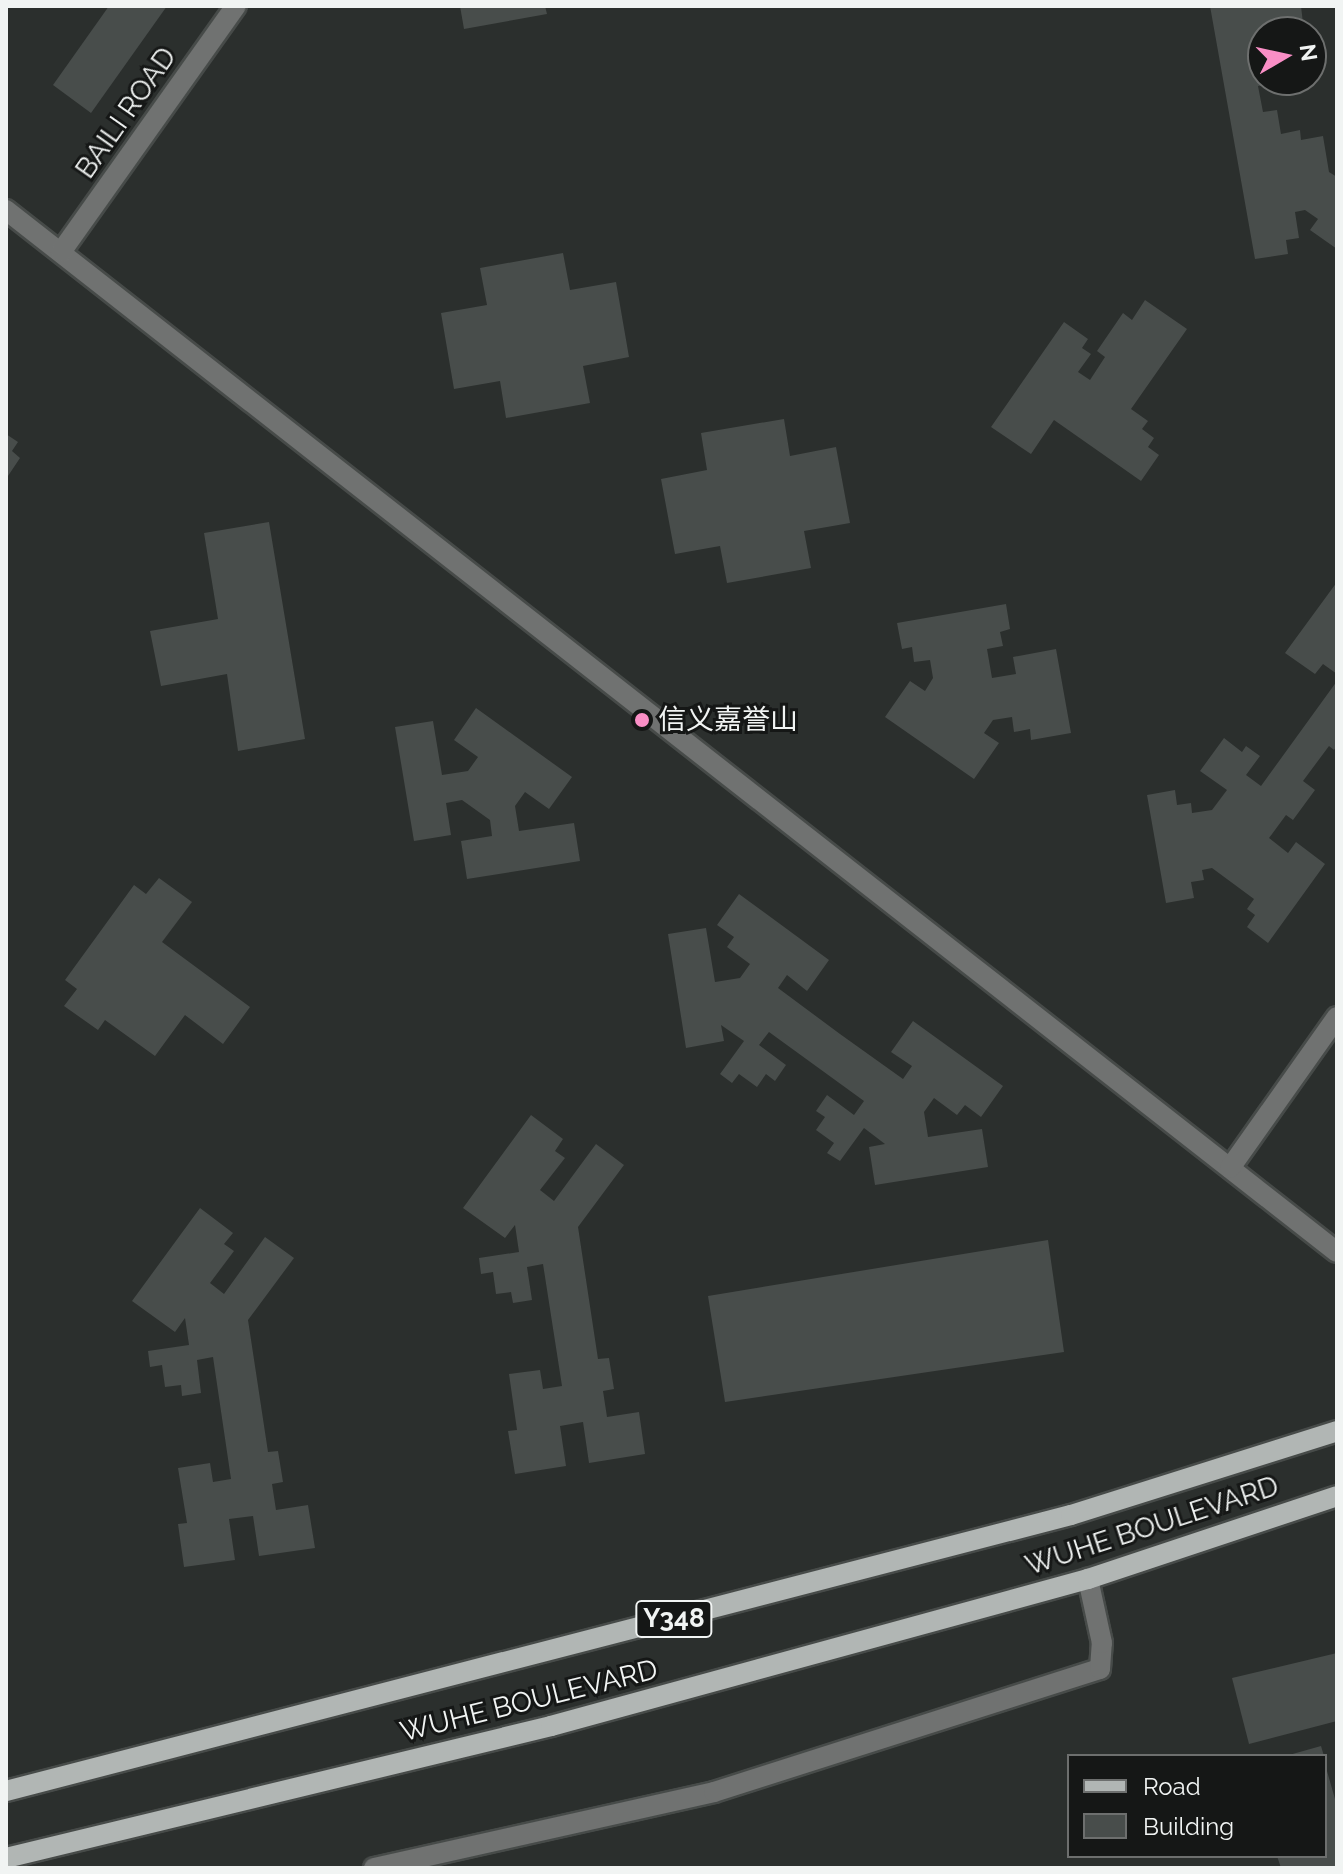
<!DOCTYPE html>
<meta charset="utf-8">
<style>
body{margin:0}
#map{position:relative;width:1343px;height:1874px;overflow:hidden;background:#2b2f2d;font-family:Raleway,"Noto Sans SC",sans-serif}
div>[style]{position:absolute}
.building>*{inset:0;background:#484d4b}
.roads{filter:drop-shadow(2px 0 #474b49) drop-shadow(-2px 0 #474b49) drop-shadow(0 2px #474b49) drop-shadow(0 -2px #474b49)}
.minor>*{height:20px;margin:-10px;padding:0 10px;transform-origin:10px;border-radius:10px;background:#707271}
.major>*{height:20px;margin:-10px;padding:0 10px;transform-origin:10px;border-radius:10px;background:#b1b6b4}
.dots>*{width:22px;height:22px;translate:-50% -50%;box-sizing:border-box;border:4px solid #151716;border-radius:50%}
span{translate:-50% -50%;white-space:nowrap;text-align:center;line-height:1.15;-webkit-text-stroke:6px #151716;paint-order:stroke}
.shield-label span{padding:2px 6px;background:#151716;border:2px solid;border-radius:6px;-webkit-text-stroke-width:0}
.shield-label{font-size:26px;color:#f1f4f3;font-weight:700}
.street-label{font-size:28px;color:#f1f4f3}
.poi-label{font-size:28px;color:#f1f4f3}
.left{translate:0 -50%;text-align:left}
.frame{position:absolute;inset:0;border:8px solid #f1f4f3;pointer-events:none}
.legend{position:absolute;left:1067px;top:1754px;width:260px;height:104px;box-sizing:border-box;background:#151716;border:2px solid #6d6f6e;margin:0;padding:10px 14px;list-style:none;font-size:24px;color:#f1f4f3}
.legend li{display:flex;align-items:center;gap:16px;height:40px}
.legend b{width:40px;border:2px solid #6d6f6e}
.north{position:absolute;left:1247px;top:16px;width:80px;height:80px;box-sizing:border-box;background:#151716;border:2px solid #6d6f6e;border-radius:50%;rotate:81deg;font-size:22px;font-weight:700;line-height:32px;text-align:center;color:#f1f4f3}
.north::after{content:'';display:block;margin:auto;width:28px;height:36px;background:#fa8fc6;clip-path:polygon(50% 0,100% 100%,50% 72%,0 100%)}
</style>
<div id="map">
<div class="building">
<i style="clip-path:polygon(109px 6px,167px 6px,91px 113px,53px 85px)"></i>
<i style="clip-path:polygon(460px 6px,545px 6px,547px 14px,464px 29px)"></i>
<i style="clip-path:polygon(1210px 6px,1301px 6px,1304px 32px,1263px 32px,1263px 80px,1271px 80px,1272px 84px,1258px 86px,1263px 112px,1277px 110px,1281px 134px,1300px 130px,1301px 140px,1323px 136px,1329px 172px,1337px 177px,1337px 249px,1310px 230px,1318px 219px,1305px 210px,1295px 212px,1299px 238px,1286px 240px,1288px 254px,1255px 259px)"></i>
<i style="clip-path:polygon(563px 253px,570px 290px,616px 282px,629px 357px,583px 366px,590px 403px,506px 418px,500px 381px,454px 389px,441px 313px,487px 305px,480px 268px)"></i>
<i style="clip-path:polygon(1145px 300px,1187px 329px,1131px 409px,1148px 421px,1142px 429px,1154px 438px,1148px 447px,1159px 455px,1141px 481px,1054px 420px,1031px 454px,991px 427px,1064px 322px,1088px 339px,1082px 348px,1091px 354px,1078px 372px,1090px 380px,1105px 357px,1097px 351px,1123px 313px,1132px 320px)"></i>
<i style="clip-path:polygon(784px 419px,790px 456px,836px 447px,850px 523px,804px 531px,811px 568px,727px 583px,720px 546px,675px 554px,661px 479px,707px 470px,701px 433px)"></i>
<i style="clip-path:polygon(6px 434px,18px 442px,12px 451px,20px 458px,6px 479px)"></i>
<i style="clip-path:polygon(269px 522px,305px 739px,238px 751px,227px 674px,161px 686px,150px 631px,218px 619px,204px 533px)"></i>
<i style="clip-path:polygon(1337px 582px,1337px 674px,1323px 664px,1315px 674px,1285px 653px)"></i>
<i style="clip-path:polygon(1006px 604px,1010px 629px,1000px 632px,1003px 646px,987px 649px,992px 678px,1016px 674px,1013px 657px,1056px 649px,1071px 733px,1031px 740px,1030px 729px,1014px 732px,1012px 717px,993px 720px,984px 733px,999px 743px,974px 779px,885px 717px,910px 681px,925px 691px,933px 678px,930px 660px,914px 662px,912px 647px,902px 649px,897px 623px)"></i>
<i style="clip-path:polygon(1337px 681px,1337px 746px,1334px 750px,1329px 746px,1303px 781px,1315px 790px,1293px 820px,1286px 815px,1269px 838px,1288px 853px,1296px 842px,1325px 864px,1268px 943px,1247px 927px,1255px 915px,1247px 909px,1254px 899px,1212px 868px,1202px 870px,1204px 880px,1191px 882px,1194px 898px,1166px 903px,1147px 795px,1175px 790px,1177px 805px,1191px 803px,1192px 813px,1212px 810px,1227px 790px,1200px 771px,1224px 738px,1242px 752px,1246px 746px,1260px 756px,1246px 775px,1261px 786px)"></i>
<i style="clip-path:polygon(476px 708px,572px 777px,549px 809px,525px 792px,515px 806px,519px 831px,574px 823px,580px 861px,467px 879px,461px 841px,492px 836px,490px 820px,462px 800px,446px 803px,451px 835px,414px 841px,395px 727px,433px 721px,442px 775px,468px 771px,478px 757px,454px 740px)"></i>
<i style="clip-path:polygon(159px 878px,192px 902px,162px 942px,250px 1007px,223px 1044px,185px 1015px,155px 1056px,105px 1020px,98px 1030px,64px 1006px,77px 989px,65px 980px,134px 885px,146px 894px)"></i>
<i style="clip-path:polygon(739px 894px,829px 960px,807px 991px,787px 975px,778px 988px,840px 1034px,903px 1079px,912px 1066px,891px 1052px,913px 1021px,1003px 1086px,981px 1117px,965px 1105px,957px 1115px,934px 1098px,924px 1112px,928px 1137px,982px 1129px,988px 1167px,875px 1185px,869px 1147px,885px 1144px,864px 1128px,840px 1161px,827px 1153px,834px 1143px,816px 1130px,825px 1117px,816px 1111px,827px 1095px,854px 1115px,864px 1101px,769px 1032px,759px 1045px,786px 1065px,775px 1081px,766px 1074px,757px 1087px,739px 1074px,732px 1083px,720px 1074px,744px 1041px,721px 1025px,724px 1041px,686px 1048px,668px 934px,706px 928px,715px 982px,740px 978px,750px 964px,727px 947px,734px 937px,717px 925px)"></i>
<i style="clip-path:polygon(531px 1115px,563px 1139px,555px 1151px,565px 1158px,540px 1190px,554px 1201px,596px 1144px,624px 1165px,578px 1227px,598px 1359px,609px 1358px,614px 1389px,603px 1391px,607px 1417px,639px 1412px,645px 1454px,589px 1463px,583px 1422px,560px 1426px,566px 1466px,515px 1474px,508px 1431px,517px 1430px,509px 1374px,540px 1370px,543px 1389px,562px 1386px,543px 1264px,527px 1267px,532px 1300px,513px 1303px,511px 1292px,496px 1294px,493px 1272px,481px 1274px,479px 1258px,519px 1252px,515px 1225px,505px 1238px,463px 1208px)"></i>
<i style="clip-path:polygon(200px 1208px,233px 1233px,224px 1244px,234px 1251px,210px 1283px,224px 1294px,265px 1237px,294px 1258px,248px 1320px,268px 1452px,278px 1451px,283px 1482px,272px 1484px,276px 1510px,308px 1505px,315px 1548px,259px 1556px,253px 1516px,229px 1519px,235px 1560px,184px 1567px,178px 1524px,187px 1523px,178px 1468px,210px 1463px,213px 1482px,231px 1479px,213px 1357px,197px 1360px,201px 1393px,182px 1396px,181px 1385px,165px 1387px,162px 1365px,150px 1367px,148px 1351px,189px 1345px,185px 1318px,175px 1332px,132px 1301px)"></i>
<i style="clip-path:polygon(1048px 1240px,1064px 1352px,725px 1402px,708px 1296px)"></i>
<i style="clip-path:polygon(1337px 1653px,1337px 1721px,1249px 1744px,1232px 1678px)"></i>
<i style="clip-path:polygon(1321px 1746px,1324px 1756px,1290px 1756px,1289px 1755px)"></i>
<i style="clip-path:polygon(1325px 1764px,1337px 1806px,1337px 1868px,1281px 1868px,1277px 1856px,1325px 1856px)"></i>
</div>
<div class="roads">
<div class="minor">
<i style="left:6px;top:210px;width:1690px;rotate:38.06deg"></i>
<i style="left:61px;top:252px;width:302px;rotate:-54.6deg"></i>
<i style="left:1230px;top:1168px;width:185px;rotate:-54.7deg"></i>
<i style="left:374px;top:1868px;width:348px;rotate:-12.6deg"></i>
<i style="left:714px;top:1792px;width:405px;rotate:-17.7deg"></i>
<i style="left:1100px;top:1669px;width:26px;rotate:-86deg"></i>
<i style="left:1102px;top:1643px;width:66px;rotate:-102.3deg"></i>
</div>
<div class="major">
<i style="left:6px;top:1791px;width:1100px;rotate:-14.53deg"></i>
<i style="left:1071px;top:1515px;width:279px;rotate:-17.5deg"></i>
<i style="left:6px;top:1858px;width:561px;rotate:-13.61deg"></i>
<i style="left:551px;top:1726px;width:557px;rotate:-15.31deg"></i>
<i style="left:1088px;top:1579px;width:262px;rotate:-18.4deg"></i>
</div>
</div>
<div class="dots">
<i style="left:642px;top:720px;background:#fa8fc6"></i>
</div>
<div class="shield-label">
<span style="left:674px;top:1619px">Y348</span>
</div>
<div class="street-label">
<span style="left:126px;top:113px;rotate:-55deg">BAILI ROAD</span>
<span style="left:1152px;top:1526px;rotate:-18deg">WUHE BOULEVARD</span>
<span style="left:529px;top:1701px;rotate:-14deg">WUHE BOULEVARD</span>
</div>
<div class="poi-label">
<span class="left" style="left:658px;top:720px">信义嘉誉山</span>
</div>
<div class="frame"></div>
<ul class="legend">
<li><b style="height:10px;background:#b1b6b4"></b>Road</li>
<li><b style="height:22px;background:#484d4b"></b>Building</li>
</ul>
<div class="north">N</div>
</div>
